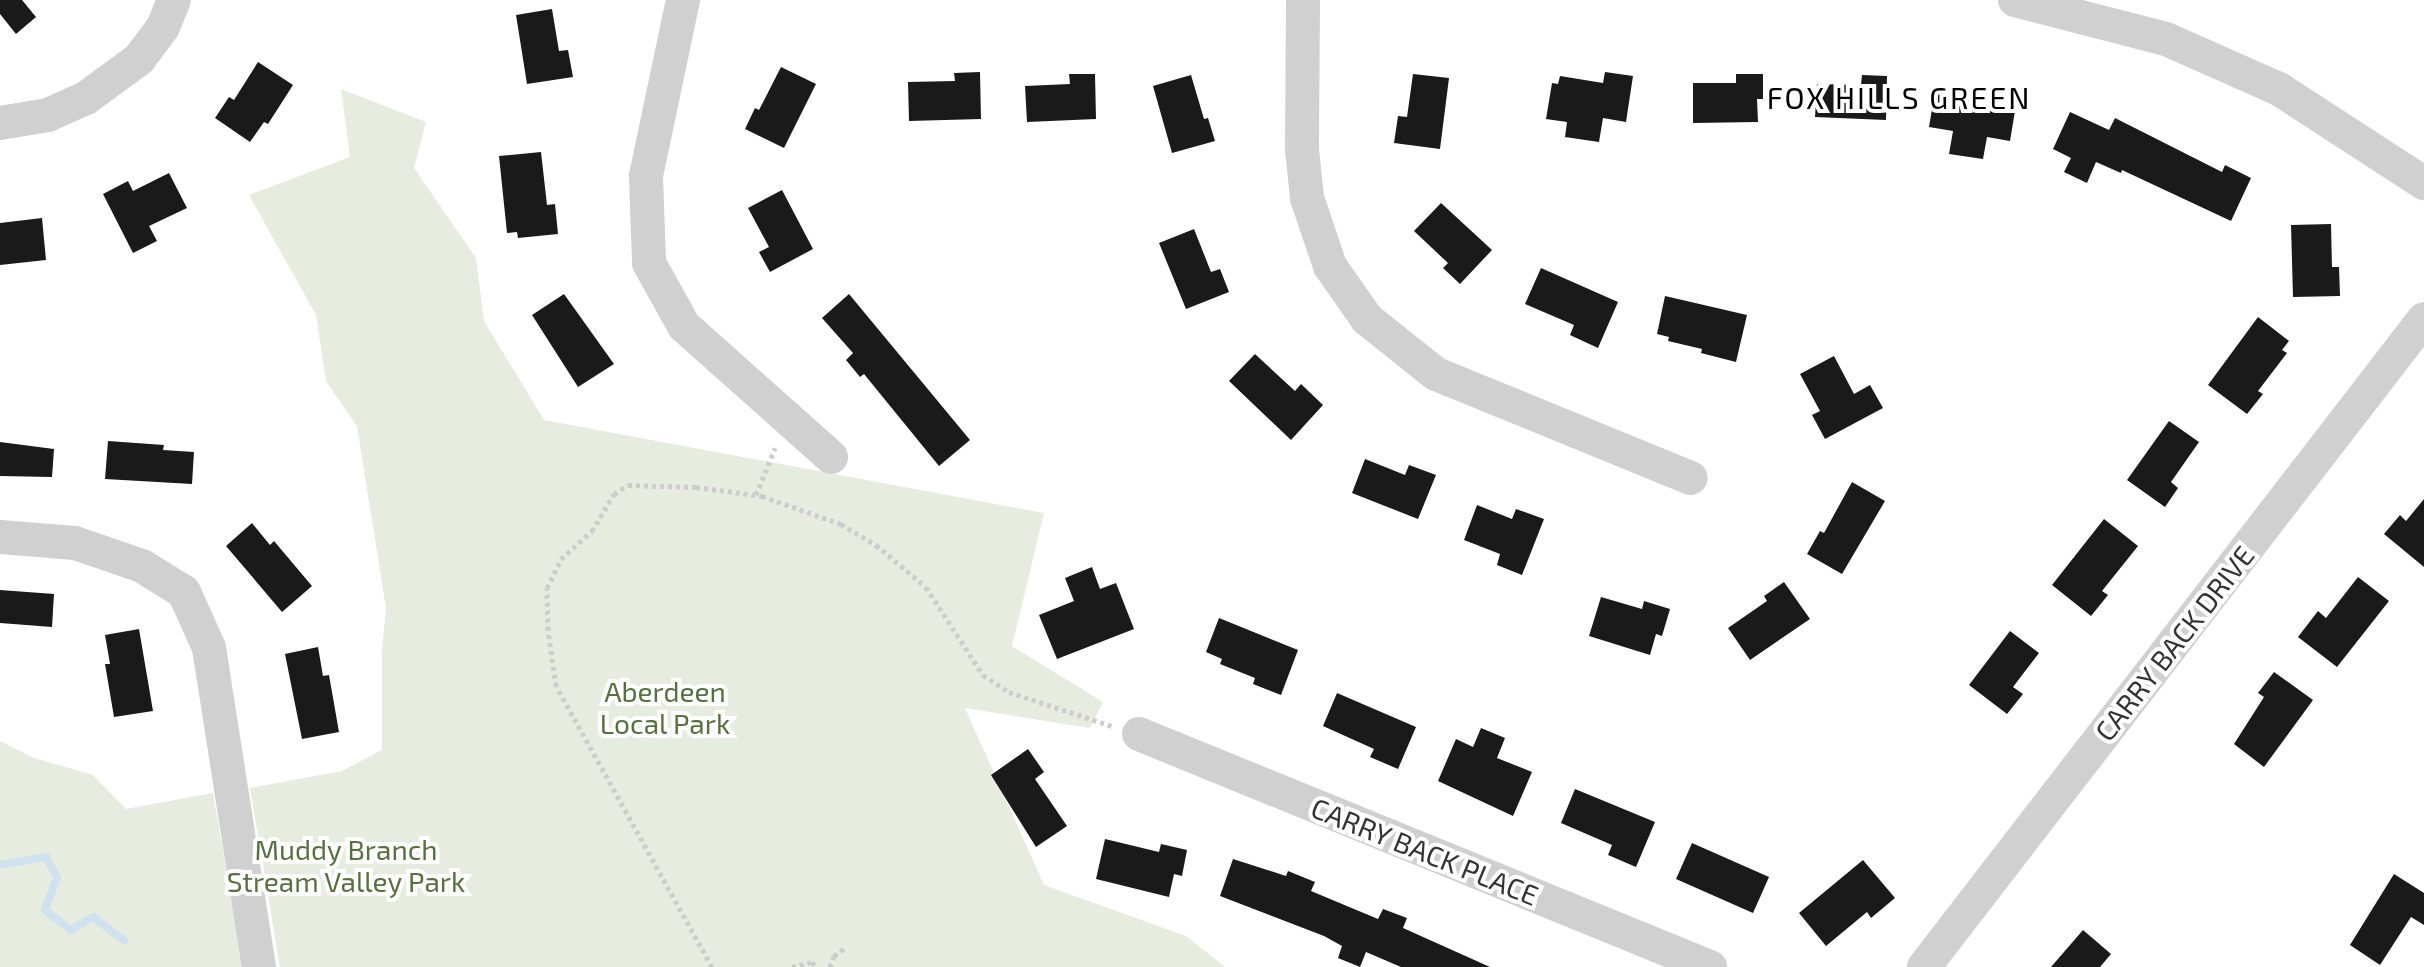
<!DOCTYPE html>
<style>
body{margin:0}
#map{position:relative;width:2424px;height:967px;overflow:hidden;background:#fff;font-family:"Exo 2",sans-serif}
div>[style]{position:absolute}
.green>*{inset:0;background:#e6ecdf}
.stream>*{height:8px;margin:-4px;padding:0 4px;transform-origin:4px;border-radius:4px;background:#cfe2ee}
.building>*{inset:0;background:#1a1a1a}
.path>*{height:5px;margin-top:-2.5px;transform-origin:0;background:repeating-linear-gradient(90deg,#cdcdcd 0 4px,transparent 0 8px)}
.minor>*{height:34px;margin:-17px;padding:0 17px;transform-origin:17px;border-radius:17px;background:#d0d0d0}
span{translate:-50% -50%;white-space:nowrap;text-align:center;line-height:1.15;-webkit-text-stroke:8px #fff;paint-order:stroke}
.street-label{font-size:28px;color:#333}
.park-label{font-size:28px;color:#56703f}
.neighbourhood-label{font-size:30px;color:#000;letter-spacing:2px}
</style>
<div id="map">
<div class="green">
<i style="clip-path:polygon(341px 89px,426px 122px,414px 168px,476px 258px,484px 321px,544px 420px,1044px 513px,1012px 646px,1103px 702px,1090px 728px,965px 708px,1044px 885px,1186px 936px,1225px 967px,280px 967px,250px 788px,342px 771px,382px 750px,382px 649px,386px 608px,357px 426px,326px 381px,316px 315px,249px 195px,350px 157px)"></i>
<i style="clip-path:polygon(0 741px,34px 758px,93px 775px,126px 809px,213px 793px,243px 967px,0 967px)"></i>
</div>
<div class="stream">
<i style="left:0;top:865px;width:47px;rotate:-9.9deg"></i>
<i style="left:46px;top:857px;width:23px;rotate:61deg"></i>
<i style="left:57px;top:877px;width:35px;rotate:110deg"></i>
<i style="left:45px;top:910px;width:33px;rotate:38deg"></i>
<i style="left:71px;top:930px;width:26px;rotate:-31deg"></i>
<i style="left:93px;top:917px;width:39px;rotate:37deg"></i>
</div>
<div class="building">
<i style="clip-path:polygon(0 0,22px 0,36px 17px,16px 34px,0 14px)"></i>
<i style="clip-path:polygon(552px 9px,559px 51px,568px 50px,573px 77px,527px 84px,516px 15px)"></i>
<i style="clip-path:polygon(258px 62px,293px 85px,268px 124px,264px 122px,250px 142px,215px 118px,229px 97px,234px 100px)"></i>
<i style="clip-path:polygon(781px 67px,816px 84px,784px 148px,745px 129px,755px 108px,759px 110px)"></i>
<i style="clip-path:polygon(980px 72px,981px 119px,909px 121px,908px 82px,955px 81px,954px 73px)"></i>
<i style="clip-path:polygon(1605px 72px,1633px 76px,1626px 122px,1603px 118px,1599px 142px,1565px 137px,1567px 122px,1546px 119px,1552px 83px,1558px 84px,1560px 76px,1603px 83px)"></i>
<i style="clip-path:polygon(1069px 74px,1095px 74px,1096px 119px,1027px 122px,1025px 86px,1070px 84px)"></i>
<i style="clip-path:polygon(1413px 74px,1449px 78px,1440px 149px,1394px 143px,1398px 116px,1407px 117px)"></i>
<i style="clip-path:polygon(1736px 74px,1763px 74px,1763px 99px,1757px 99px,1758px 122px,1693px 123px,1693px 83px,1736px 83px)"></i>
<i style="clip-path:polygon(1191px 75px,1204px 119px,1208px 118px,1215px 141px,1172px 153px,1153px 86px)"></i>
<i style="clip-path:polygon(1862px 75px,1887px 76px,1886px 120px,1815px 117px,1817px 84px,1861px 85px)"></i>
<i style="clip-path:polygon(1936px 85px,1991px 94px,1992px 89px,2018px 93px,2010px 141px,1987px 137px,1983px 159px,1949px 154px,1953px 131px,1929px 127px)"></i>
<i style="clip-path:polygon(2070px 112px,2109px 130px,2115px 118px,2222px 172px,2225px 165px,2251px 178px,2231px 221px,2122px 170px,2121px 173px,2096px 162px,2087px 183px,2064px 172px,2071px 158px,2053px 149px)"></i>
<i style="clip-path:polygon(541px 152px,547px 205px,555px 204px,558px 234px,518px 238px,517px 232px,507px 233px,499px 156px)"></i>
<i style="clip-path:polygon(169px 173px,187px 208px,149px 226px,157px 241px,133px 253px,103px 194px,128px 181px,133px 191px)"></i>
<i style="clip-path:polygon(782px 190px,813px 249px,770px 272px,759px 252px,769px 247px,748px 208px)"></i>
<i style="clip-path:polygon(1441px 203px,1492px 250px,1460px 284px,1443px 268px,1448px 263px,1414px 231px)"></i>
<i style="clip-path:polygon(42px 218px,46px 260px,0 265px,0 223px)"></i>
<i style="clip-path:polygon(2331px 224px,2332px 267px,2339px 267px,2340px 296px,2293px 297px,2291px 225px)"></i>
<i style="clip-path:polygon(1194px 229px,1211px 272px,1220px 269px,1229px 292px,1186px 309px,1159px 243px)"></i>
<i style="clip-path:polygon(1541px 268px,1618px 302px,1598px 348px,1570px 335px,1574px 325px,1525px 304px)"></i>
<i style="clip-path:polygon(564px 294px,614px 364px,578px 387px,532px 315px)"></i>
<i style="clip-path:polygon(849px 294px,970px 440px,939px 466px,864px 374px,860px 377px,846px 360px,853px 353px,822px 318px)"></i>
<i style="clip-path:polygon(1665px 296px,1747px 315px,1736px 362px,1701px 353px,1702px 349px,1668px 341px,1669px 337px,1657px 334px)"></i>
<i style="clip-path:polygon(2258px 317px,2289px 341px,2282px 350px,2287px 353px,2258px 391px,2263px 394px,2247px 414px,2208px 385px)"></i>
<i style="clip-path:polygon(1255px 354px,1295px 391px,1301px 384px,1323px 405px,1291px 440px,1229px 381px)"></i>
<i style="clip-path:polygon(1834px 356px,1854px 394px,1870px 385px,1883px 408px,1825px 439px,1812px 415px,1820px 411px,1800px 374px)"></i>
<i style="clip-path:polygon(2169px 421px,2199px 442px,2171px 482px,2178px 488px,2165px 507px,2127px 480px)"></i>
<i style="clip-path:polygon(108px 441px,164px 445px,163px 450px,194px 452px,192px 484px,105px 479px)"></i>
<i style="clip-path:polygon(0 442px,54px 449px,52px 477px,0 476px)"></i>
<i style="clip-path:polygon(1365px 459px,1405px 475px,1409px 465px,1436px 475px,1418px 519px,1352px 493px)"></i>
<i style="clip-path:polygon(1852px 482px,1885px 501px,1842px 574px,1807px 554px,1820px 531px,1824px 533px)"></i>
<i style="clip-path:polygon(2424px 499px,2424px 567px,2384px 534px,2400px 515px,2406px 521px)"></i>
<i style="clip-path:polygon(1477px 505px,1512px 519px,1516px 509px,1544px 519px,1522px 575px,1497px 565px,1500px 554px,1464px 540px)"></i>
<i style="clip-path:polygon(2104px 519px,2138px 546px,2102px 591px,2108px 595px,2091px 616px,2052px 585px)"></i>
<i style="clip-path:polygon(252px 523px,270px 545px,274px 541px,312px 586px,282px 612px,226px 546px)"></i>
<i style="clip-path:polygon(1092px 567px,1100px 589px,1116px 583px,1134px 629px,1057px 659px,1039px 615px,1074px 601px,1065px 578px)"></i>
<i style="clip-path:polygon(2358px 577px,2389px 601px,2337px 667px,2298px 637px,2318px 611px,2326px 618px)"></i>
<i style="clip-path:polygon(1784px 582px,1810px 619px,1750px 660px,1728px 628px,1767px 601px,1764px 596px)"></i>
<i style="clip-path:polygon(0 590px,54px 594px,52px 627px,0 623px)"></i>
<i style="clip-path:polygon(1601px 597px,1642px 609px,1644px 601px,1670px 609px,1662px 636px,1656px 634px,1650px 655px,1589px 636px)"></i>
<i style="clip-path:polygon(1219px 618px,1298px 650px,1281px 695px,1253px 684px,1255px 678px,1220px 664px,1222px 659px,1206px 652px)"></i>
<i style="clip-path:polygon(139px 629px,153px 711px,114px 717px,105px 664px,110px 664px,105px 635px)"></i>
<i style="clip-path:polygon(2010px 631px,2039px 653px,2013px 687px,2023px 694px,2007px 714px,1969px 685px)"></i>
<i style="clip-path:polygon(318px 647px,323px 676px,329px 675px,339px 732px,302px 739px,285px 654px)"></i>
<i style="clip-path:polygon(2274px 672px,2313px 700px,2264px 767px,2234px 744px,2264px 697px,2258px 693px)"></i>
<i style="clip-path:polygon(1337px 693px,1416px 727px,1398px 769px,1370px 757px,1374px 749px,1323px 726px)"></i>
<i style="clip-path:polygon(1481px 728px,1505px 738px,1497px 758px,1532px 772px,1513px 816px,1438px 781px,1456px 739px,1473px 747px)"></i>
<i style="clip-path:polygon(1028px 749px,1044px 772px,1035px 779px,1067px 826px,1036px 847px,991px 775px)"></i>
<i style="clip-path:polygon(1575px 789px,1655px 822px,1636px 867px,1608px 855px,1612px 845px,1561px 823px)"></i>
<i style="clip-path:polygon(1105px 839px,1159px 852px,1161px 844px,1187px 850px,1182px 876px,1174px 874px,1169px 897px,1096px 879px)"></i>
<i style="clip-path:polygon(1692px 843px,1769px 877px,1753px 913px,1676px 879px)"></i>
<i style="clip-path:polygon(1233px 859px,1286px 876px,1288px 871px,1315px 882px,1311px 891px,1378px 919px,1383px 909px,1407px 918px,1403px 928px,1490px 967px,1401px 967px,1366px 952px,1360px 967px,1338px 958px,1342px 946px,1324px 936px,1220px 896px)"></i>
<i style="clip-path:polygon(1863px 860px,1895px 898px,1871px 918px,1867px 912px,1826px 946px,1799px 913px)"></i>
<i style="clip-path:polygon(2394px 874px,2424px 893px,2424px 925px,2411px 917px,2380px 965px,2350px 945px)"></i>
<i style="clip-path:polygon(2083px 930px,2111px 954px,2100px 967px,2051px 967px)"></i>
</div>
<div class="path">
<i style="left:756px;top:495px;width:51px;rotate:-68deg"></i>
<i style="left:712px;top:967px;width:321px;rotate:-119deg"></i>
<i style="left:556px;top:686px;width:57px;rotate:-98.1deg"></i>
<i style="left:548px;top:630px;width:42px;rotate:-91.4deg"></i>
<i style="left:547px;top:588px;width:32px;rotate:-64deg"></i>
<i style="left:561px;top:559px;width:42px;rotate:-42.1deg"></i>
<i style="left:592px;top:531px;width:43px;rotate:-59.3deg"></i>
<i style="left:614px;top:494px;width:17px;rotate:-33deg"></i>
<i style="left:628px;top:485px;width:68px;rotate:1.7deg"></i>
<i style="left:696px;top:487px;width:67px;rotate:7.8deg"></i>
<i style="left:762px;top:496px;width:84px;rotate:19.5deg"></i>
<i style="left:841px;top:524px;width:41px;rotate:31deg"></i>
<i style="left:876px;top:545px;width:65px;rotate:40deg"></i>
<i style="left:926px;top:587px;width:105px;rotate:57.1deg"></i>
<i style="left:983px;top:675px;width:31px;rotate:33deg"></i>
<i style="left:1009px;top:692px;width:108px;rotate:18.3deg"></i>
<i style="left:792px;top:967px;width:21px;rotate:-14deg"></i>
<i style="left:812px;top:962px;width:6px;rotate:51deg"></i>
<i style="left:830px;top:967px;width:12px;rotate:-70deg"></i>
<i style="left:834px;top:956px;width:15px;rotate:-37deg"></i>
</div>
<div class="minor">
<i style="left:683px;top:0;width:180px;rotate:101.9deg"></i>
<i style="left:646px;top:176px;width:87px;rotate:88deg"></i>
<i style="left:649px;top:263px;width:72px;rotate:60.9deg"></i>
<i style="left:684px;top:326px;width:197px;rotate:41.7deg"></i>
<i style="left:1303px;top:0;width:149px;rotate:90.4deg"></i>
<i style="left:1302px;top:149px;width:49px;rotate:84.2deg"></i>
<i style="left:1307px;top:198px;width:72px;rotate:71.3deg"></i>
<i style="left:1330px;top:266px;width:65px;rotate:55.1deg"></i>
<i style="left:1367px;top:319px;width:88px;rotate:38.6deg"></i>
<i style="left:1436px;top:374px;width:275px;rotate:22.2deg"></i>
<i style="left:2015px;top:0;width:156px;rotate:14.5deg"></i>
<i style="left:2166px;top:39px;width:124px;rotate:23.9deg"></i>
<i style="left:2279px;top:89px;width:173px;rotate:33deg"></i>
<i style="left:0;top:123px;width:49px;rotate:-9.5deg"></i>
<i style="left:48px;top:115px;width:42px;rotate:-24.1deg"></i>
<i style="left:86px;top:98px;width:66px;rotate:-36.3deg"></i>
<i style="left:139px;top:59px;width:40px;rotate:-53deg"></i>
<i style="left:163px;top:27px;width:29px;rotate:-68deg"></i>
<i style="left:0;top:537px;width:75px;rotate:4.6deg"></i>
<i style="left:75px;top:543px;width:71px;rotate:18.9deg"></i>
<i style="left:142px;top:566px;width:49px;rotate:31.8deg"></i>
<i style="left:184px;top:592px;width:61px;rotate:65.9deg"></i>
<i style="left:209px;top:648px;width:323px;rotate:81.1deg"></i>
<i style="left:1139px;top:734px;width:617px;rotate:22.2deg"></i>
<i style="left:1924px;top:967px;width:818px;rotate:-52.35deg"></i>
</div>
<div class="street-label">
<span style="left:2174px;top:643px;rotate:-52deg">CARRY BACK DRIVE</span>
<span style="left:1425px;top:851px;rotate:22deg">CARRY BACK PLACE</span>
</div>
<div class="park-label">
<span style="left:665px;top:707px">Aberdeen<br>Local Park</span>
<span style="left:346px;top:865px">Muddy Branch<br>Stream Valley Park</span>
</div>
<div class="neighbourhood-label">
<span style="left:1899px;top:97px">FOX HILLS GREEN</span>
</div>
</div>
